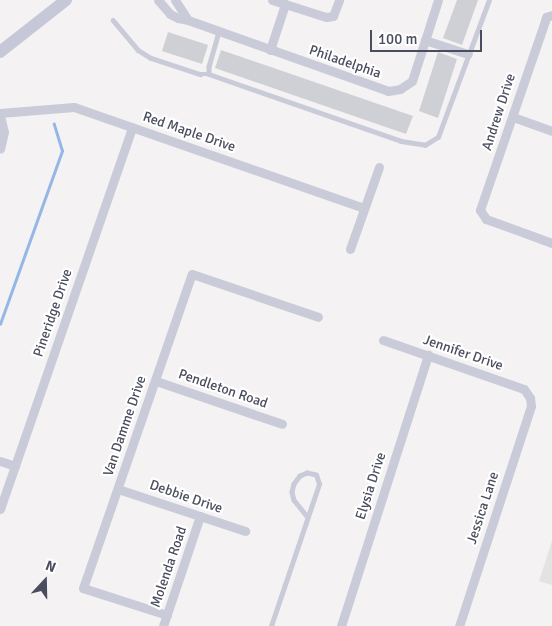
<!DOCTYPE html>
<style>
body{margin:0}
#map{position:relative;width:552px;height:626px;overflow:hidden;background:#f4f2f2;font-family:Signika,sans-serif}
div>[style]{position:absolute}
.education>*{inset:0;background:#e4e3e3}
.stream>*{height:2.5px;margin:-1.25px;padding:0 1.25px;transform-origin:1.25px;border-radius:1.25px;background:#94b7e7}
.building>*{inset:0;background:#cfd0d5}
.lane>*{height:4.5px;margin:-2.25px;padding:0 2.25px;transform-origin:2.25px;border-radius:2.25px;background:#c9cbd8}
.street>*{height:9px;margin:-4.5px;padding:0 4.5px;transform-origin:4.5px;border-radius:4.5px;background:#c9cbd8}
.secondary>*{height:12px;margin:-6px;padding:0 6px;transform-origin:6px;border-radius:6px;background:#c6c8d8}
span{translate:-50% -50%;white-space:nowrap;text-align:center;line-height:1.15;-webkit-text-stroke:4.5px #fff;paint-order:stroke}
.street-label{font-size:14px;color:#4a4d5e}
.north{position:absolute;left:20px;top:556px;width:50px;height:50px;-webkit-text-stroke:4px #fff;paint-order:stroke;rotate:21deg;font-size:14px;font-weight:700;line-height:20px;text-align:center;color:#4a4d5e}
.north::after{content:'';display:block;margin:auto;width:18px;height:22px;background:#4a4d5e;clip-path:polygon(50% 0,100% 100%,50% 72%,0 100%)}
.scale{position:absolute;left:370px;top:30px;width:112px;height:22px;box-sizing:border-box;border:2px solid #4a4d5e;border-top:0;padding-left:6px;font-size:15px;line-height:18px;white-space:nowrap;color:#4a4d5e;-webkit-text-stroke:4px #fff;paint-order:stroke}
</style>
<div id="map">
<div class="education">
<i style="clip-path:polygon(552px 541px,552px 585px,539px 581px)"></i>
</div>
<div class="stream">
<i style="left:0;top:324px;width:184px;rotate:-70.3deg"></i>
<i style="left:62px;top:151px;width:28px;rotate:-107deg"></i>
</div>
<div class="building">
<i style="clip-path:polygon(457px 0,478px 0,462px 45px,443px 38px)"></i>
<i style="clip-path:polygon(168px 32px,208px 45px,202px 64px,162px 51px)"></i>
<i style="clip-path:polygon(221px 50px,413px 116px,406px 134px,215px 68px)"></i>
<i style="clip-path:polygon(438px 52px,457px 59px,438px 118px,419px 111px)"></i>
</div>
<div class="lane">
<i style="left:113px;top:20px;width:39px;rotate:50deg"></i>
<i style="left:138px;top:50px;width:15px;rotate:32deg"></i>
<i style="left:151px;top:58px;width:52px;rotate:18.1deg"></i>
<i style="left:200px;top:74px;width:9px"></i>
<i style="left:219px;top:32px;width:35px;rotate:106deg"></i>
<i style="left:209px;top:66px;width:8px;rotate:90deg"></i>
<i style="left:209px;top:74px;width:203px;rotate:19.2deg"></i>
<i style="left:401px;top:141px;width:24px;rotate:9deg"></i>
<i style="left:425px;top:145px;width:15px;rotate:-32deg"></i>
<i style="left:438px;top:137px;width:146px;rotate:-69.6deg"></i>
<i style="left:271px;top:626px;width:150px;rotate:-71.3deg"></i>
<i style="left:319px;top:484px;width:9px;rotate:-108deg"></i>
<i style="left:316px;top:475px;width:9px;rotate:-167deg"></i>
<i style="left:307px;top:473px;width:8px;rotate:157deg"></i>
<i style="left:300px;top:476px;width:10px;rotate:127deg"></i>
<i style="left:294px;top:484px;width:8px;rotate:104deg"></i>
<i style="left:292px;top:492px;width:8px;rotate:76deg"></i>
<i style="left:294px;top:500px;width:21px;rotate:51deg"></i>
</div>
<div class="street">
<i style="left:158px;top:0;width:18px;rotate:49deg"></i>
<i style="left:170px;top:14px;width:9px;rotate:27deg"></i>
<i style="left:178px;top:18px;width:10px;rotate:11deg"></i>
<i style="left:188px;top:20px;width:212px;rotate:19.5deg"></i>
<i style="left:388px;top:91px;width:12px;rotate:-9deg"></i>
<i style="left:400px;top:89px;width:14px;rotate:-34deg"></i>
<i style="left:412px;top:81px;width:85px;rotate:-72.2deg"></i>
<i style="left:175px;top:0;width:24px;rotate:57deg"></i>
<i style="left:272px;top:0;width:14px;rotate:17deg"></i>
<i style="left:552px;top:15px;width:6px;rotate:162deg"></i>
<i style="left:546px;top:17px;width:4px;rotate:104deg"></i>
<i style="left:545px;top:21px;width:200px;rotate:109deg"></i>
<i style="left:480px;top:210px;width:11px;rotate:56deg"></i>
<i style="left:486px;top:219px;width:70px;rotate:20deg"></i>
<i style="left:425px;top:40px;width:45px;rotate:18deg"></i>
<i style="left:270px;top:50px;width:48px;rotate:-71.9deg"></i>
<i style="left:285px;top:4px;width:43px;rotate:17.6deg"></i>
<i style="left:326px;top:17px;width:7px;rotate:-8deg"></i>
<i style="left:333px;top:16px;width:17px;rotate:-69deg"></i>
<i style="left:0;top:113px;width:74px;rotate:-4.6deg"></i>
<i style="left:74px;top:107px;width:307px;rotate:19.2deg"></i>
<i style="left:0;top:115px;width:17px;rotate:77deg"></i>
<i style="left:4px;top:132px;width:17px;rotate:103deg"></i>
<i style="left:513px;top:117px;width:41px;rotate:19.7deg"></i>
<i style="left:350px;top:249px;width:87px;rotate:-70.5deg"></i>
<i style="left:383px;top:340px;width:149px;rotate:19.2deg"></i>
<i style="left:524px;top:389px;width:11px;rotate:56deg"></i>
<i style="left:530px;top:398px;width:8px;rotate:83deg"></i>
<i style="left:531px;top:406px;width:231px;rotate:108.1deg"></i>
<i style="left:156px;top:381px;width:133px;rotate:18.8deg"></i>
<i style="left:0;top:461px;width:16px;rotate:18deg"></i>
<i style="left:118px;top:489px;width:134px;rotate:18.3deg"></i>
<i style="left:0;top:509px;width:404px;rotate:-70.9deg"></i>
<i style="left:167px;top:615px;width:88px;rotate:-162.2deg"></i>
<i style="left:83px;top:588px;width:332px;rotate:-70.9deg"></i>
<i style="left:192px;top:274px;width:133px;rotate:18.8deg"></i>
<i style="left:163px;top:626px;width:116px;rotate:-71.4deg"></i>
<i style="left:341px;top:626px;width:285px;rotate:-72.2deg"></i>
</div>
<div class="secondary">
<i style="left:0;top:52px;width:84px;rotate:-38.2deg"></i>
</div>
<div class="street-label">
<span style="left:345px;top:62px;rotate:19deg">Philadelphia</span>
<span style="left:499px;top:112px;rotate:-72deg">Andrew Drive</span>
<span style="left:189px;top:132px;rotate:19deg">Red Maple Drive</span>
<span style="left:53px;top:313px;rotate:-71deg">Pineridge Drive</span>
<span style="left:463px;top:353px;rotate:19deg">Jennifer Drive</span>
<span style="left:223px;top:389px;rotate:19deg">Pendleton Road</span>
<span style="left:125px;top:426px;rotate:-71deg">Van Damme Drive</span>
<span style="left:371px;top:486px;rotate:-72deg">Elysia Drive</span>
<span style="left:186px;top:497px;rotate:19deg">Debbie Drive</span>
<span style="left:483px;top:508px;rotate:-72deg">Jessica Lane</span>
<span style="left:169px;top:567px;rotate:-71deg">Molenda Road</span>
</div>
<div class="north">N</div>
<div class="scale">100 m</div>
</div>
